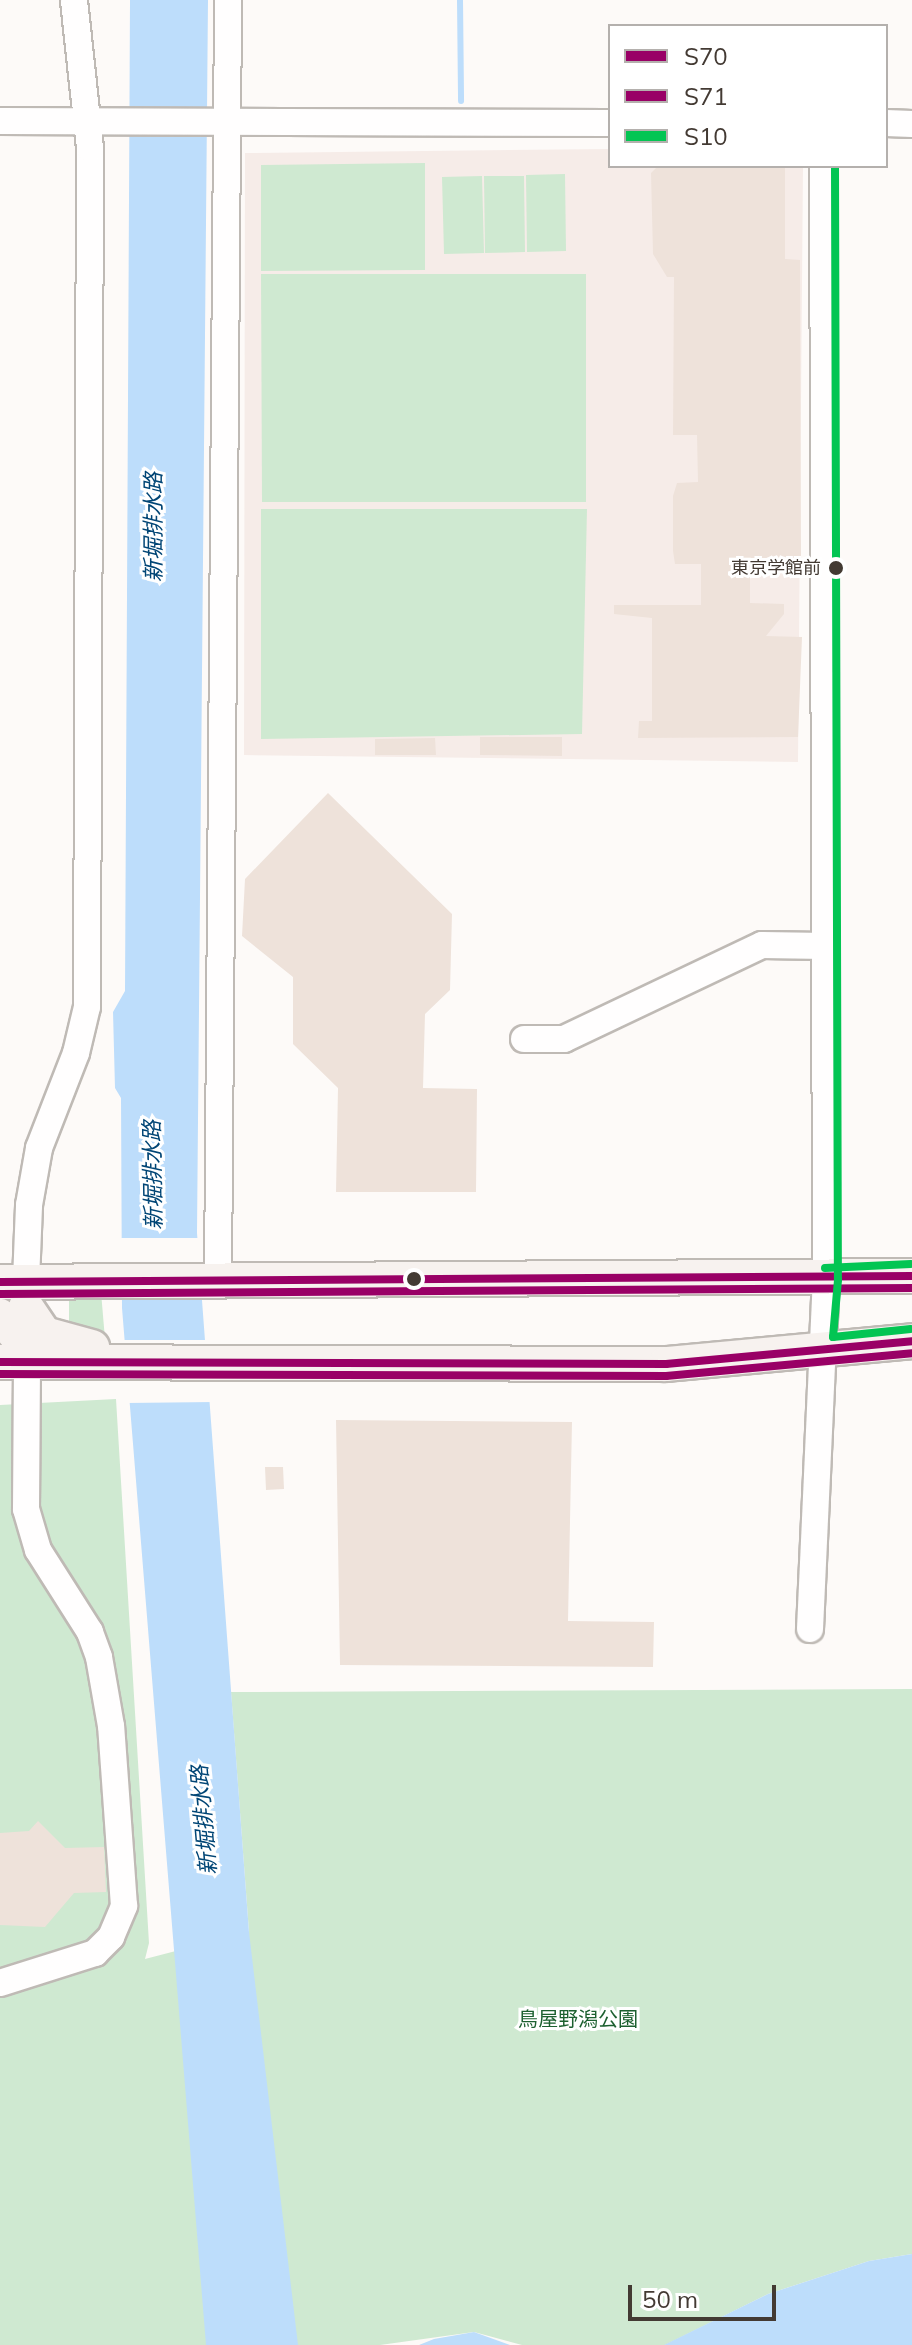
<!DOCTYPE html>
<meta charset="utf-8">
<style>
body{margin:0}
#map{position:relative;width:912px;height:2345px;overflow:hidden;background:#fdfaf8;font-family:Mulish,"Noto Sans JP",sans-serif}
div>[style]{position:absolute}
.education>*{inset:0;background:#f6ece8}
.green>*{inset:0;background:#cfe9d1}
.water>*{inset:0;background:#bdddfb}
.pier>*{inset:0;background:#fdfaf8}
.stream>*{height:6px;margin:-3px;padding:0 3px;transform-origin:3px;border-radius:3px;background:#bdddfb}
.building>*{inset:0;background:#eee2da}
.roads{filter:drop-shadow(2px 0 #bfbab5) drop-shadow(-2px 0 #bfbab5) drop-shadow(0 2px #bfbab5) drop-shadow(0 -2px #bfbab5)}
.minor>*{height:26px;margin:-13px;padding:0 13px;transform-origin:13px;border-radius:13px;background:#fffefe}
.major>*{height:34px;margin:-17px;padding:0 17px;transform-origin:17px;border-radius:17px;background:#f7f2ef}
.bus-1>*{height:8px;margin:-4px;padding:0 4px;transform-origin:4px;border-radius:4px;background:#906}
.bus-2>*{height:8px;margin:-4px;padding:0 4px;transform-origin:4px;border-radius:4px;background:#906}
.bus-3>*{height:8px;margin:-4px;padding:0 4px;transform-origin:4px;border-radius:4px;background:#03c553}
.dots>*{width:22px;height:22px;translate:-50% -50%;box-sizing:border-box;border:4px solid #fff;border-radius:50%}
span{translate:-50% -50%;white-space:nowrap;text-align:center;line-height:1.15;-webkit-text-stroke:6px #fff;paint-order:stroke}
.bus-label{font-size:18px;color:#433a33}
.right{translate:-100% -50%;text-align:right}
.park-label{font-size:20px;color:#1d6030}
.water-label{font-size:22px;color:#004575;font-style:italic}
.legend{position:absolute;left:608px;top:24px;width:280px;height:144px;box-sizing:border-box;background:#fff;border:2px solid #b4b0ad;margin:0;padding:10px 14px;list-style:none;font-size:24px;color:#433a33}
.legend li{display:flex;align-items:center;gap:16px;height:40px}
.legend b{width:40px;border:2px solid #b4b0ad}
.scale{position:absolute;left:628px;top:2285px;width:148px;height:36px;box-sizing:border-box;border:4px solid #433a33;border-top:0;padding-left:10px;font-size:24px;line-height:28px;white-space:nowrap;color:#433a33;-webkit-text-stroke:6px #fff;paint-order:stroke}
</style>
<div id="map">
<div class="education">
<i style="clip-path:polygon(610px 149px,610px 166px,803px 166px,798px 762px,244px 755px,245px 153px)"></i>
</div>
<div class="green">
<i style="clip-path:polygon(425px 163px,425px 270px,261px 271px,261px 165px)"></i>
<i style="clip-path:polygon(565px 174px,566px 251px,527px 252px,526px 175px)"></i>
<i style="clip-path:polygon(482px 176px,484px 253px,444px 254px,442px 177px)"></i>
<i style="clip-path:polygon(484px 176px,524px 176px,525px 252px,485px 253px)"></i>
<i style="clip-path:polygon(261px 274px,586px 274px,586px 502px,262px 502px)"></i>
<i style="clip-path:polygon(261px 509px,587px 509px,582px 734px,261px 739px)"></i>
<i style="clip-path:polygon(101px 1292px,105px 1339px,69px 1335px,69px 1297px)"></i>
<i style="clip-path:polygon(116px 1399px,149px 1943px,145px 1959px,249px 1932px,231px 1692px,912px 1689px,912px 2254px,869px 2261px,768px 2294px,665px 2345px,522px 2345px,474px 2332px,380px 2345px,0 2345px,0 1405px)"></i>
</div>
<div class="water">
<i style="clip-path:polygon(130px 0,208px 0,197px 1233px,249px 1932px,298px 2345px,206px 2345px,122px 1308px,121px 1098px,115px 1088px,113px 1012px,125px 991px)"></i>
<i style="clip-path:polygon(912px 2254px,912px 2345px,664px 2345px,768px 2294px,869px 2261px)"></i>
<i style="clip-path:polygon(474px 2332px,510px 2345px,419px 2345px,434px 2339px)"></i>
</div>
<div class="pier">
<i style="clip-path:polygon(118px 1238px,202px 1238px,206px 1290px,118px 1290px)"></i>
<i style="clip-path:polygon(121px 1340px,209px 1340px,214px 1402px,126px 1403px)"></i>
</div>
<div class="stream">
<i style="left:460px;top:0;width:101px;rotate:89.4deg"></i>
</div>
<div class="building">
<i style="clip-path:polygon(658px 166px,785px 166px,785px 259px,800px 260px,801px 559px,750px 564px,750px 603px,784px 604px,784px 614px,766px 636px,802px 637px,798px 737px,638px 738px,639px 721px,652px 721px,652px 618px,614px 614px,614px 605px,701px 605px,701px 564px,675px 564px,673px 551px,673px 496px,677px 483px,698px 482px,697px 435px,673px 435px,674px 277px,667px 277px,653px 254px,651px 173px)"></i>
<i style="clip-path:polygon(480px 737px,562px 737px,562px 756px,480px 755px)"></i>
<i style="clip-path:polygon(435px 738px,436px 755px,375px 755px,375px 739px)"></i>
<i style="clip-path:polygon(328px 793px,452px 914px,450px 990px,425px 1014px,423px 1088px,477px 1089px,476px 1192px,336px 1192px,338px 1088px,293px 1044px,293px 977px,242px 936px,245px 879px)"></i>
<i style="clip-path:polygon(336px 1420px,572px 1422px,568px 1621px,654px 1622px,653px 1667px,340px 1665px)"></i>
<i style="clip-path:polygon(265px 1467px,283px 1467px,284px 1489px,266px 1490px)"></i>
<i style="clip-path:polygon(38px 1821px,65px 1848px,104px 1847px,106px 1892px,74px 1893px,45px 1927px,0 1925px,0 1833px,29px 1831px)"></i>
</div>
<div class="roads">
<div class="minor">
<i style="left:0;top:121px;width:610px;rotate:0.19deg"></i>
<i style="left:886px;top:123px;width:26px;rotate:2deg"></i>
<i style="left:524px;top:1039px;width:40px"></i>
<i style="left:564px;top:1039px;width:219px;rotate:-25.4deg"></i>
<i style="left:762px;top:945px;width:64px;rotate:0.9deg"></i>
<i style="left:218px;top:1278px;width:1278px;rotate:-89.55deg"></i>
<i style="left:26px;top:1281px;width:76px;rotate:-87.7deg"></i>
<i style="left:29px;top:1205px;width:58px;rotate:-80deg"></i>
<i style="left:39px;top:1148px;width:102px;rotate:-68.7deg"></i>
<i style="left:76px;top:1053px;width:47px;rotate:-76.6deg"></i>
<i style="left:87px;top:1007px;width:859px;rotate:-89.8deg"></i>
<i style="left:90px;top:148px;width:149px;rotate:-96.2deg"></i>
<i style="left:810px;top:1629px;width:349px;rotate:-87.4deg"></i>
<i style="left:826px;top:1280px;width:1114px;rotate:-90.15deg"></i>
<i style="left:0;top:1983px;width:100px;rotate:-17.5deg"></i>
<i style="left:95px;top:1953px;width:23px;rotate:-45deg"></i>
<i style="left:111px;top:1937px;width:34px;rotate:-67deg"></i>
<i style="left:124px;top:1906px;width:180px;rotate:-94.1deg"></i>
<i style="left:111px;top:1726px;width:70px;rotate:-99.9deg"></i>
<i style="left:99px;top:1657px;width:27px;rotate:-110deg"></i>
<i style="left:90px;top:1632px;width:97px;rotate:-122.4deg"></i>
<i style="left:38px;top:1550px;width:43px;rotate:-106.3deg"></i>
<i style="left:26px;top:1509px;width:147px;rotate:-89.6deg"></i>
</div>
<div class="major">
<i style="left:0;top:1282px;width:912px;rotate:-0.38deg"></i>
<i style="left:26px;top:1307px;width:32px;rotate:56deg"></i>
<i style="left:44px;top:1334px;width:50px;rotate:15.2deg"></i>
<i style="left:0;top:1316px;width:38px;rotate:50deg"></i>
<i style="left:24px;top:1345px;width:17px;rotate:80deg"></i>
<i style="left:0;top:1362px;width:666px;rotate:0.17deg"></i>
<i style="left:666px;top:1364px;width:247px;rotate:-5.3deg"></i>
</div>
</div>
<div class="bus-1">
<i style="left:0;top:1282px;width:912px;rotate:-0.38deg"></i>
<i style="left:0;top:1362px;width:666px;rotate:0.17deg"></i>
<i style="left:666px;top:1364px;width:247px;rotate:-5.3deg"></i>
</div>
<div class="bus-2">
<i style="left:0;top:1294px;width:912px;rotate:-0.38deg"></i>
<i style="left:0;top:1374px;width:666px;rotate:0.17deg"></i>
<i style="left:666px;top:1376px;width:247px;rotate:-5.3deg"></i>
</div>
<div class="bus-3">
<i style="left:835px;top:166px;width:1114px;rotate:89.85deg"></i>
<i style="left:838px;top:1280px;width:57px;rotate:95deg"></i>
<i style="left:833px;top:1337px;width:78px;rotate:-5.9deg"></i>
<i style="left:825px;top:1268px;width:86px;rotate:-2.7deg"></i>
</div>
<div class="dots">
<i style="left:836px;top:568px;background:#433a33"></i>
<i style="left:414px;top:1279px;background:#433a33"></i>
</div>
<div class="bus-label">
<span class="right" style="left:821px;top:568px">東京学館前</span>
</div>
<div class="park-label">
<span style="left:578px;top:2018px">鳥屋野潟公園</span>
</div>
<div class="water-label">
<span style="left:154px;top:527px;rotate:-90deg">新堀排水路</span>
<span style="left:153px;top:1175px;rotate:-91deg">新堀排水路</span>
<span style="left:204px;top:1820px;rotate:-95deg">新堀排水路</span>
</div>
<ul class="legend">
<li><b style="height:10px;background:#906"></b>S70</li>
<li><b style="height:10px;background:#906"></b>S71</li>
<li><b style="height:10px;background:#03c553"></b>S10</li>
</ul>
<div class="scale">50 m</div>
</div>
